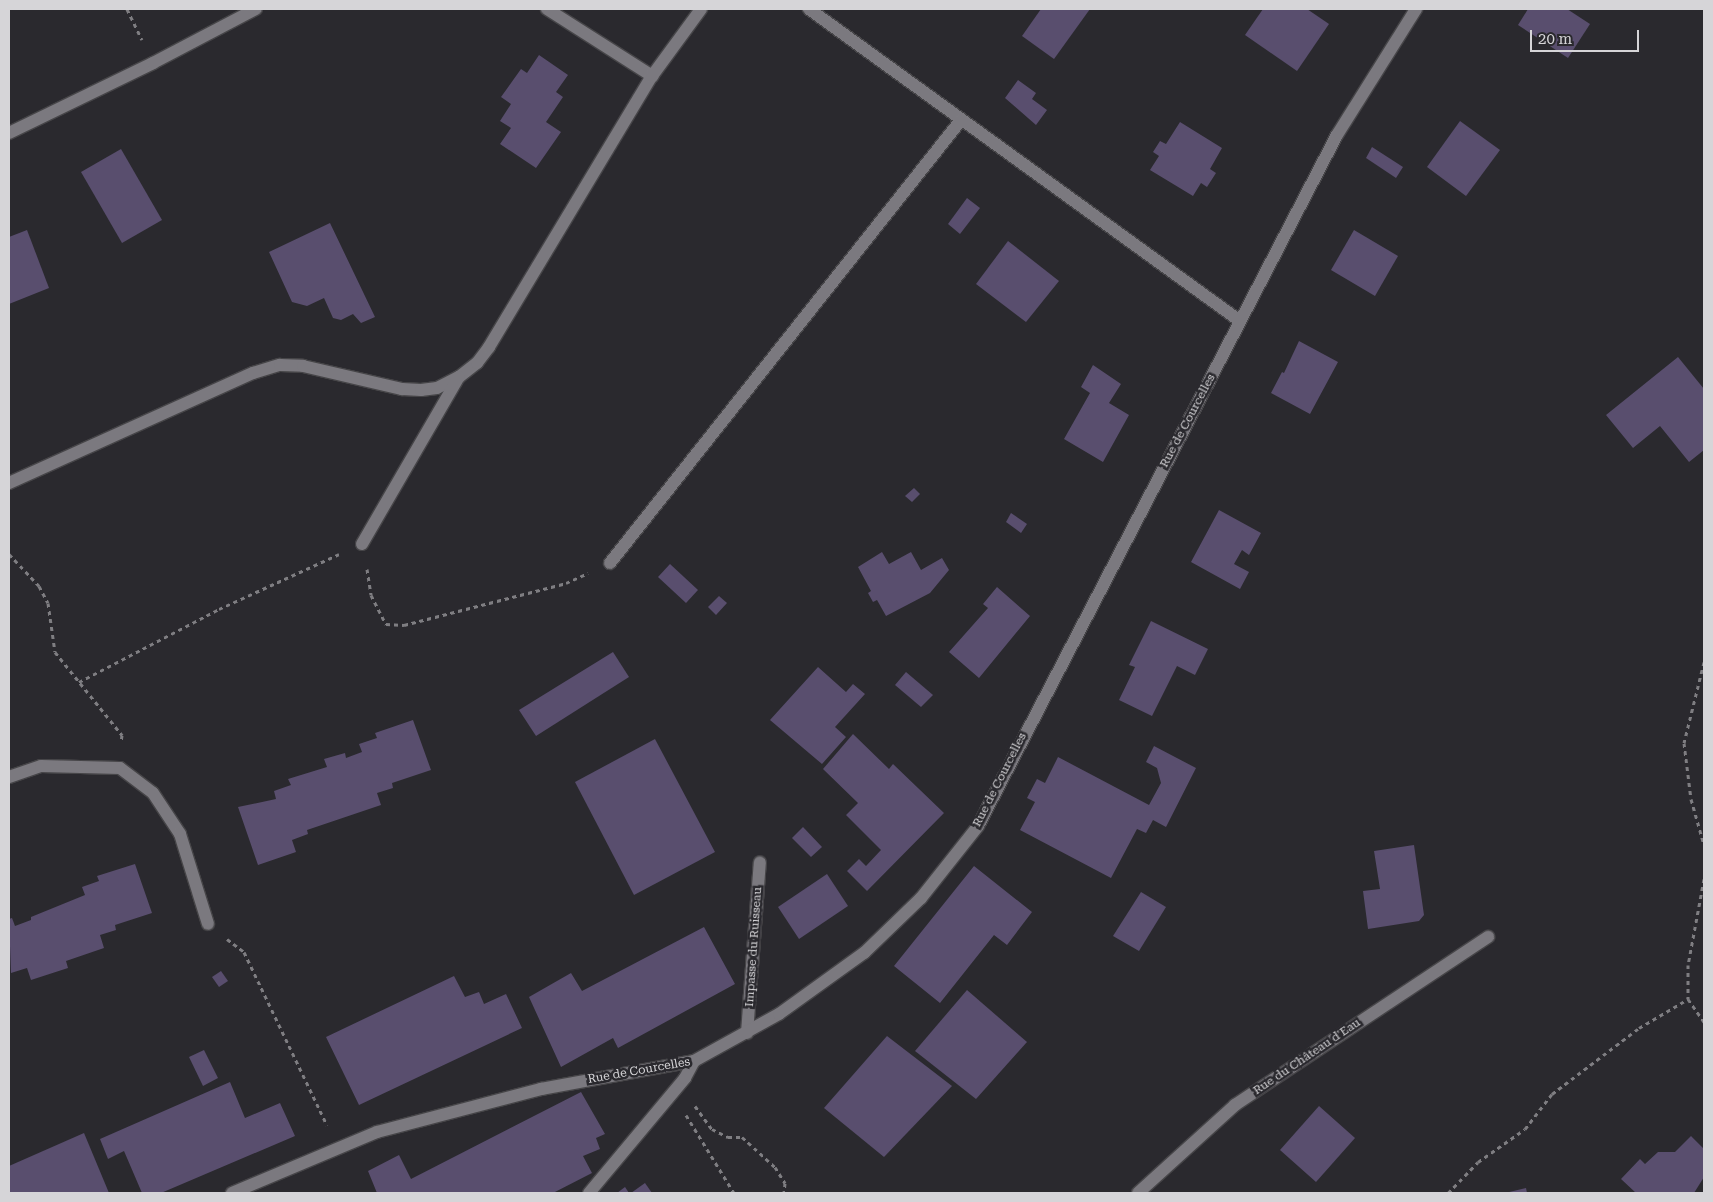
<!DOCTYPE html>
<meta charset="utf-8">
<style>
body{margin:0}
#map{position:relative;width:1713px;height:1202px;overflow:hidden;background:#2a292e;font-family:"Roboto Serif",serif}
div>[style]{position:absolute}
.building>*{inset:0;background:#594e6e}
.path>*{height:3px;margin-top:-1.5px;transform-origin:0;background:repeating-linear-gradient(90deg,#7f7e82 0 4px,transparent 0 8px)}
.roads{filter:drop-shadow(1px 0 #464548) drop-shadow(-1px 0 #464548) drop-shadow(0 1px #464548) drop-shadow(0 -1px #464548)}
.minor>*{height:12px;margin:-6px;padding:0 6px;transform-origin:6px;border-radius:6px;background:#7b797f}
span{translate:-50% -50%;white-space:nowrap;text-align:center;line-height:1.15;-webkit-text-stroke:5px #2a292e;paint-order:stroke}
.street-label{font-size:12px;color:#d6d5d8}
.frame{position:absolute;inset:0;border:10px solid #d6d5d8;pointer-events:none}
.scale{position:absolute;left:1530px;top:30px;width:109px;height:22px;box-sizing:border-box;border:2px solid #d6d5d8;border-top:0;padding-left:6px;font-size:15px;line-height:18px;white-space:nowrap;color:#d6d5d8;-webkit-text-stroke:4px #2a292e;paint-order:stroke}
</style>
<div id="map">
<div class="building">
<i style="clip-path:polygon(1041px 9px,1090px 9px,1054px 59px,1022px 36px)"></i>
<i style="clip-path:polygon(1263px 9px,1307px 9px,1329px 24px,1297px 71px,1245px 35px)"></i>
<i style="clip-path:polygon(1528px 9px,1567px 9px,1590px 24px,1568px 58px,1518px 25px)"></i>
<i style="clip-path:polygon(539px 55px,568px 75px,556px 92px,563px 97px,546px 122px,561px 132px,536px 168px,500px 144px,511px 128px,500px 121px,511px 104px,501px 97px,521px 69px,527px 73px)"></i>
<i style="clip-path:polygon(1018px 80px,1036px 93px,1032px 99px,1047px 110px,1036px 125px,1005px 98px)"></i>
<i style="clip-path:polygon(1460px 121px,1500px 150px,1466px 196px,1427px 167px)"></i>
<i style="clip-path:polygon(1180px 122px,1222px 148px,1210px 169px,1216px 173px,1207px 187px,1201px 183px,1193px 196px,1150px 170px,1159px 156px,1153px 152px,1160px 141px,1166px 144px)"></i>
<i style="clip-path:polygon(1372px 147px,1403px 167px,1396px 178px,1366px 158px)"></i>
<i style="clip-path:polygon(121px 149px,162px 220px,122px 243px,81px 172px)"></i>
<i style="clip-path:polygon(967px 198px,980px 208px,960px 234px,948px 224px)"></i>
<i style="clip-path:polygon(330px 223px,375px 317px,361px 323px,353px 314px,341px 320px,333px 318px,324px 298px,307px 306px,292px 302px,269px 252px)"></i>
<i style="clip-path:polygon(27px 230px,49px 288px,9px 304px,9px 237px)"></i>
<i style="clip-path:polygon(1354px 230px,1398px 256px,1375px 296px,1331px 270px)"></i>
<i style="clip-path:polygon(1008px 241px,1059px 281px,1026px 322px,976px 284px)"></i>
<i style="clip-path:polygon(1299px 341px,1338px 362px,1310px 414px,1271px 393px,1282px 372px,1284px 373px)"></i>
<i style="clip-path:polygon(1678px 357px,1704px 389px,1704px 450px,1689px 462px,1660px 426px,1633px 448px,1606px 415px)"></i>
<i style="clip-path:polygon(1093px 365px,1121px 384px,1109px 403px,1129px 415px,1103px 462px,1064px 439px,1090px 393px,1081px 387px)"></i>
<i style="clip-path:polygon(914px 488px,920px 494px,912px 502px,905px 496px)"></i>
<i style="clip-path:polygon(1219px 510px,1261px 533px,1249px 555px,1242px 550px,1234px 564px,1249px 572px,1240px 589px,1191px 562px)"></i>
<i style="clip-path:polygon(1011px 513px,1027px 524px,1021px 533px,1006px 522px)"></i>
<i style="clip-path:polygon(882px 552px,889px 564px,911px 552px,921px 570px,942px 558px,949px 570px,930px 593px,886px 616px,877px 600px,873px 602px,868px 593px,871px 591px,858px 567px)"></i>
<i style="clip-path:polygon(670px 564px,698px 590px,686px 603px,658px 577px)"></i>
<i style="clip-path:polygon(997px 587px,1030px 616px,979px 678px,949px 652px,988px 608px,983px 604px)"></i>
<i style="clip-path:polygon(719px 596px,727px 603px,716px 615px,708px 607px)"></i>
<i style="clip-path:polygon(1151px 621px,1208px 649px,1195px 675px,1177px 666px,1152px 716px,1119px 700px,1135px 667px,1129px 665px)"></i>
<i style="clip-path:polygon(613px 652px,629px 677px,536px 736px,519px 710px)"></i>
<i style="clip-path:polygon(818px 667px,846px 692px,853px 684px,865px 694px,835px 727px,846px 737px,822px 764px,770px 720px)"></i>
<i style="clip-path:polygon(906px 672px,933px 695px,921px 707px,895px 685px)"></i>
<i style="clip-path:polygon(413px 720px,431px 770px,392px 783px,393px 788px,377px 793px,381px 805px,307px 830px,308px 834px,292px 840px,296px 852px,258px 865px,238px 807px,276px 799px,274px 791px,291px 785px,288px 779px,327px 767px,324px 759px,345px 753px,346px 758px,362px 752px,359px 744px,377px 738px,375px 733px)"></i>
<i style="clip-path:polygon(853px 734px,889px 769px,893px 764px,944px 813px,867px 891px,847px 871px,859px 859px,866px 866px,881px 850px,846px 815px,858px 803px,823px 769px)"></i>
<i style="clip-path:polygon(655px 739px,715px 852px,634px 895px,575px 782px)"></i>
<i style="clip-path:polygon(1154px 746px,1196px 768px,1166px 827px,1153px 820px,1146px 833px,1137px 829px,1111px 878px,1020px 830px,1035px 802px,1027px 798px,1037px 779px,1045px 783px,1058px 757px,1149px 805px,1161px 783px,1157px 768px,1146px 762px)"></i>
<i style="clip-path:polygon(803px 827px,822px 847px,811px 857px,792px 838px)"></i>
<i style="clip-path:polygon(1414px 845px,1424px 915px,1419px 921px,1368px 929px,1363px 891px,1380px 889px,1374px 851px)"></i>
<i style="clip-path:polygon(135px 864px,152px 913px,115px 925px,116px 930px,100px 935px,104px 948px,66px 961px,68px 968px,31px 980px,27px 968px,11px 973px,9px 919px,12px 918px,15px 926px,31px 920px,31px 917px,85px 895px,82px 887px,99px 881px,97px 876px)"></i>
<i style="clip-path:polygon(974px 866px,1032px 912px,1007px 945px,994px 935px,940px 1003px,894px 966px)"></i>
<i style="clip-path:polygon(827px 874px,848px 906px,799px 939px,778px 907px)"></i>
<i style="clip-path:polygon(1141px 892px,1166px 907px,1139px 951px,1113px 936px)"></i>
<i style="clip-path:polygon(704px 927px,735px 984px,618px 1048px,613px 1038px,561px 1067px,529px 997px,571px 973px,582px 991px)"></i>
<i style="clip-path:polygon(221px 971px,228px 981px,219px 987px,212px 977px)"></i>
<i style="clip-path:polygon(454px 976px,465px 997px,479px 992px,484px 1004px,506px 994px,522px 1028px,359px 1105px,326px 1037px)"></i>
<i style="clip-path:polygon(967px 990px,1027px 1042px,976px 1099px,915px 1051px)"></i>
<i style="clip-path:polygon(887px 1036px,952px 1086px,884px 1157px,824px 1108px)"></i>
<i style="clip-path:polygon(204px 1050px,218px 1078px,203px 1086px,189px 1057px)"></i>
<i style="clip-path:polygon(230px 1082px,245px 1118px,280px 1103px,295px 1136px,161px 1193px,142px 1193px,124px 1151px,108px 1159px,100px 1139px)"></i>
<i style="clip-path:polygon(581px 1092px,605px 1134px,596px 1138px,600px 1149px,583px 1156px,592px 1173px,553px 1193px,377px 1193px,368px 1171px,399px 1155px,411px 1179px)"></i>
<i style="clip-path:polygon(1319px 1106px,1355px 1138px,1316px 1182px,1280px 1150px)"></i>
<i style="clip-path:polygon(84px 1133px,109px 1193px,9px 1193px,9px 1166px)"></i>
<i style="clip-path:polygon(1691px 1136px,1704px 1149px,1704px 1177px,1694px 1193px,1636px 1193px,1621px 1179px,1640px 1159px,1645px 1164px,1658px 1152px,1675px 1152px)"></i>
<i style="clip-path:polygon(645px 1183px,652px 1193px,631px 1193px)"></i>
<i style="clip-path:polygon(625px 1187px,629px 1193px,617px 1193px)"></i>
<i style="clip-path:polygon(1526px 1188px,1527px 1193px,1505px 1193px)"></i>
</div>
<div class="path">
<i style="left:127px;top:9px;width:34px;rotate:64deg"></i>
<i style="left:9px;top:554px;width:44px;rotate:46.8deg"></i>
<i style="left:39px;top:586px;width:19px;rotate:62deg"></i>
<i style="left:48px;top:603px;width:49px;rotate:81.9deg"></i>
<i style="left:55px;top:652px;width:107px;rotate:51.1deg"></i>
<i style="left:122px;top:735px;width:7px;rotate:98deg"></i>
<i style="left:367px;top:569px;width:26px;rotate:81deg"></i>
<i style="left:371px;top:595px;width:33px;rotate:63deg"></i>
<i style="left:386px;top:624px;width:18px;rotate:3deg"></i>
<i style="left:404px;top:625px;width:167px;rotate:-14.5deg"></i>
<i style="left:566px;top:583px;width:24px;rotate:-24deg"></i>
<i style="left:1704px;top:662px;width:83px;rotate:103.9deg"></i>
<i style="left:1684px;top:743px;width:56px;rotate:82.9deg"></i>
<i style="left:1691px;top:799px;width:48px;rotate:74.2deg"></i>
<i style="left:79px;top:682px;width:158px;rotate:-27.5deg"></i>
<i style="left:219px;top:609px;width:132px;rotate:-24.6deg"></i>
<i style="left:1704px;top:879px;width:87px;rotate:100.5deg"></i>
<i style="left:1688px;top:965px;width:34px;rotate:90deg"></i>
<i style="left:1688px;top:999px;width:28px;rotate:55deg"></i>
<i style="left:227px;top:939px;width:21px;rotate:37deg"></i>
<i style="left:244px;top:952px;width:192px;rotate:64.4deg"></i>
<i style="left:695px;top:1106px;width:29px;rotate:54deg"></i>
<i style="left:712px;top:1129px;width:18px;rotate:27deg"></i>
<i style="left:728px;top:1137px;width:14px"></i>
<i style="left:742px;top:1137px;width:45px;rotate:42.3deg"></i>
<i style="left:775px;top:1167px;width:19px;rotate:58deg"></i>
<i style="left:785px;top:1183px;width:10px;rotate:96deg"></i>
<i style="left:686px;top:1115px;width:92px;rotate:58.4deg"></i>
<i style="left:1448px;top:1193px;width:43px;rotate:-45.9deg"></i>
<i style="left:1478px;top:1162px;width:57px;rotate:-35.1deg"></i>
<i style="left:1525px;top:1129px;width:44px;rotate:-52.4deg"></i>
<i style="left:1552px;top:1094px;width:109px;rotate:-37.2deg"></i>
<i style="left:1639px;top:1028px;width:57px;rotate:-30.6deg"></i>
</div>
<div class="roads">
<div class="minor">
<i style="left:547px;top:9px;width:125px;rotate:32.5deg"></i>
<i style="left:809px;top:9px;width:532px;rotate:35.9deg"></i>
<i style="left:9px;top:133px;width:160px;rotate:-25.9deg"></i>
<i style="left:153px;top:63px;width:116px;rotate:-27.7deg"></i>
<i style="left:9px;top:483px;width:268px;rotate:-24.3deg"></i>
<i style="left:253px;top:373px;width:28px;rotate:-17deg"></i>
<i style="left:280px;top:365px;width:23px;rotate:2deg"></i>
<i style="left:303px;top:366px;width:102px;rotate:13.1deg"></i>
<i style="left:402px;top:389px;width:19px;rotate:3deg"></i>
<i style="left:421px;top:390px;width:16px;rotate:-7deg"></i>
<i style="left:437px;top:388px;width:25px;rotate:-27deg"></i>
<i style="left:459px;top:377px;width:23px;rotate:-38deg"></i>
<i style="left:477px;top:363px;width:20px;rotate:-53deg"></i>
<i style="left:489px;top:347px;width:316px;rotate:-59deg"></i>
<i style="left:652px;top:76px;width:83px;rotate:-53.8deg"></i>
<i style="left:362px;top:544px;width:193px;rotate:-59.9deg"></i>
<i style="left:610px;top:563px;width:565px;rotate:-51.61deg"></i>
<i style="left:9px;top:777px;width:34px;rotate:-19deg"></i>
<i style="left:41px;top:766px;width:79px;rotate:1.5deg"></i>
<i style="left:120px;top:768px;width:41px;rotate:37.1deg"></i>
<i style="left:153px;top:793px;width:49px;rotate:56.6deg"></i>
<i style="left:180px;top:834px;width:94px;rotate:72.7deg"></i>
<i style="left:747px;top:1033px;width:171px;rotate:-85.7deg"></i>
<i style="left:232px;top:1193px;width:157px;rotate:-22.8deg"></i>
<i style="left:377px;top:1132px;width:170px;rotate:-14.7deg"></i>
<i style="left:541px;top:1089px;width:156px;rotate:-10.4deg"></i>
<i style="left:694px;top:1061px;width:97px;rotate:-28.9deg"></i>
<i style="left:779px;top:1014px;width:105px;rotate:-35.7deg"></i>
<i style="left:864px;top:953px;width:79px;rotate:-44deg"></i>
<i style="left:921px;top:898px;width:92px;rotate:-51.6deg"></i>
<i style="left:978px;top:826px;width:779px;rotate:-62.55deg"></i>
<i style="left:1337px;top:135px;width:149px;rotate:-57.9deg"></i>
<i style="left:589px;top:1193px;width:150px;rotate:-50.1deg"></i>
<i style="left:685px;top:1078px;width:19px;rotate:-62deg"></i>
<i style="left:1138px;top:1193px;width:131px;rotate:-42.2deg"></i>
<i style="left:1235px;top:1105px;width:304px;rotate:-33.6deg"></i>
</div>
</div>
<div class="street-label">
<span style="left:1188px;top:421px;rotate:-62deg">Rue de Courcelles</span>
<span style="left:1000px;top:780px;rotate:-63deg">Rue de Courcelles</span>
<span style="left:754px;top:947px;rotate:-86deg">Impasse du Ruisseau</span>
<span style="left:1307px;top:1057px;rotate:-34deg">Rue du Château d'Eau</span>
<span style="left:639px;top:1071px;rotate:-10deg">Rue de Courcelles</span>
</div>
<div class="frame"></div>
<div class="scale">20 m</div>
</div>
